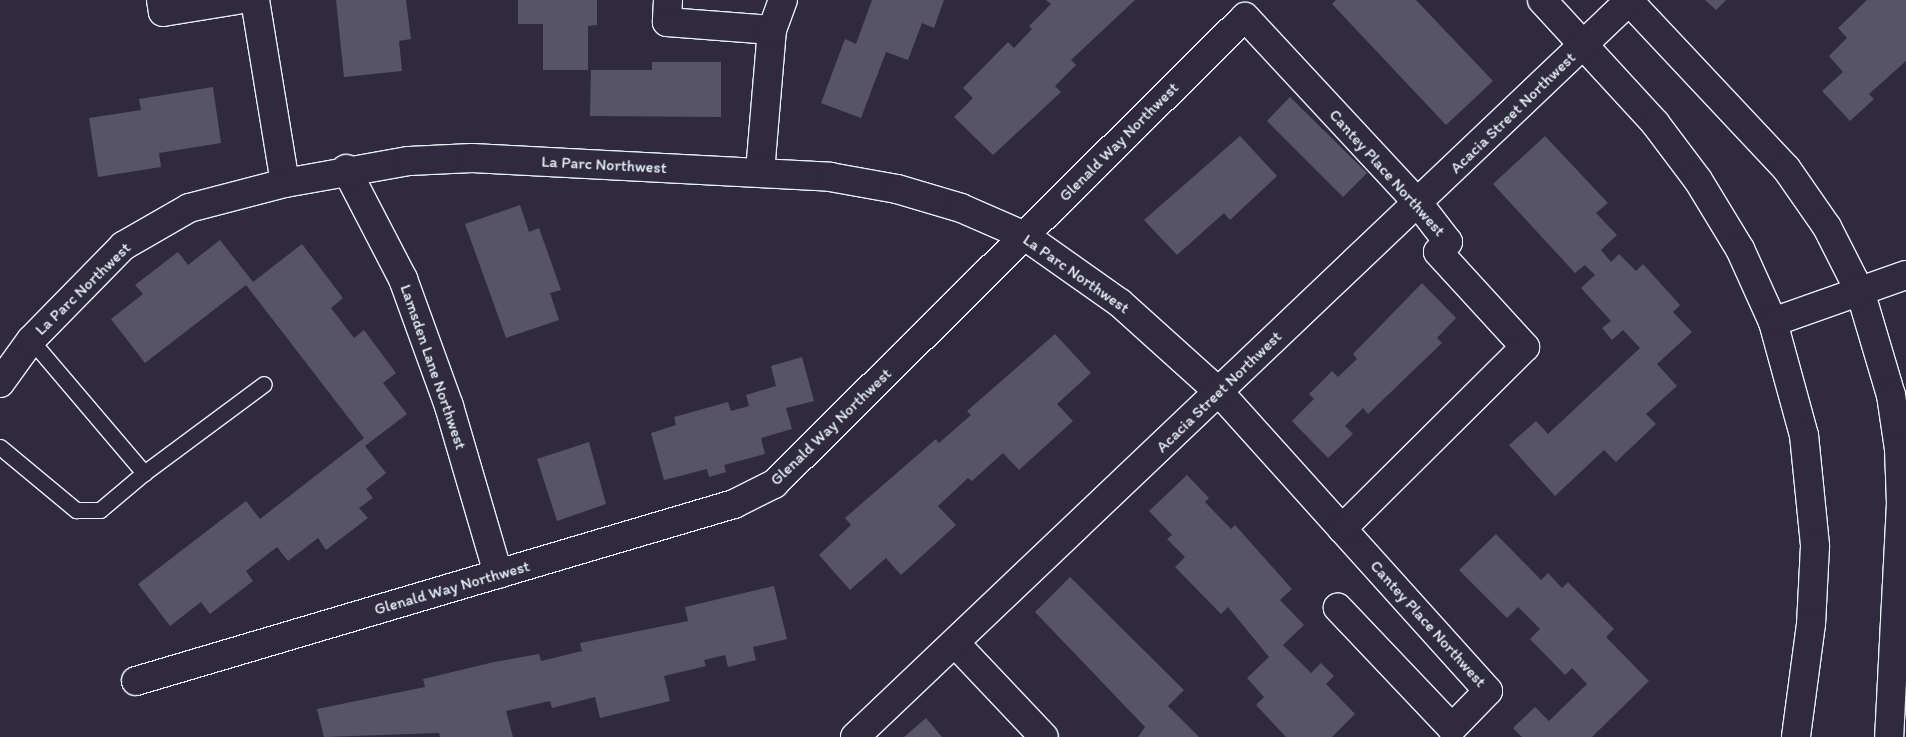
<!DOCTYPE html>
<style>
body{margin:0}
#map{position:relative;width:1906px;height:737px;overflow:hidden;background:#2f2a3d;font-family:Itim,sans-serif}
div>[style]{position:absolute}
.building>*{inset:0;background:#575565}
.roads{filter:drop-shadow(1px 0 #e8f1f8) drop-shadow(-1px 0 #e8f1f8) drop-shadow(0 1px #e8f1f8) drop-shadow(0 -1px #e8f1f8)}
.service>*{height:15px;margin:-7.5px;padding:0 7.5px;transform-origin:7.5px;border-radius:7.5px;background:#2f2a3d}
.minor>*{height:28px;margin:-14px;padding:0 14px;transform-origin:14px;border-radius:14px;background:#2f2a3d}
span{translate:-50% -50%;white-space:nowrap;text-align:center;line-height:1.15;-webkit-text-stroke:4.5px #2f2a3d;paint-order:stroke}
.street-label{font-size:16px;color:#e8f1f8}
</style>
<div id="map">
<div class="building">
<i style="clip-path:polygon(336px 0,406px 0,411px 39px,399px 41px,402px 71px,344px 77px)"></i>
<i style="clip-path:polygon(518px 0,597px 0,597px 25px,588px 26px,588px 70px,543px 70px,543px 24px,518px 24px)"></i>
<i style="clip-path:polygon(872px 0,944px 0,934px 28px,922px 23px,908px 60px,886px 52px,861px 118px,821px 103px,845px 39px,856px 44px)"></i>
<i style="clip-path:polygon(1046px 0,1135px 0,1071px 60px,1076px 65px,1055px 86px,1061px 92px,993px 155px,954px 117px,973px 98px,963px 88px,1008px 42px,1014px 48px,1032px 29px,1029px 26px,1051px 4px)"></i>
<i style="clip-path:polygon(1336px 0,1416px 0,1493px 81px,1446px 125px,1332px 4px)"></i>
<i style="clip-path:polygon(1705px 0,1726px 0,1716px 10px)"></i>
<i style="clip-path:polygon(1867px 0,1906px 0,1906px 61px,1869px 94px,1874px 99px,1850px 121px,1822px 91px,1843px 72px,1829px 56px,1847px 38px,1838px 28px)"></i>
<i style="clip-path:polygon(652px 62px,721px 62px,721px 117px,590px 116px,591px 70px,652px 70px)"></i>
<i style="clip-path:polygon(213px 87px,221px 143px,159px 153px,161px 167px,98px 177px,89px 118px,141px 110px,139px 99px)"></i>
<i style="clip-path:polygon(1290px 97px,1367px 173px,1343px 197px,1267px 121px)"></i>
<i style="clip-path:polygon(1240px 136px,1277px 176px,1230px 220px,1224px 213px,1177px 255px,1144px 220px)"></i>
<i style="clip-path:polygon(1545px 136px,1608px 203px,1596px 213px,1617px 235px,1601px 250px,1611px 262px,1619px 254px,1636px 271px,1643px 264px,1680px 305px,1673px 312px,1692px 332px,1657px 364px,1677px 386px,1646px 414px,1656px 424px,1616px 462px,1604px 450px,1555px 496px,1509px 445px,1536px 421px,1548px 434px,1640px 348px,1623px 330px,1612px 340px,1602px 328px,1611px 321px,1581px 288px,1595px 275px,1585px 265px,1575px 273px,1493px 184px)"></i>
<i style="clip-path:polygon(520px 205px,529px 232px,539px 228px,561px 290px,550px 293px,559px 320px,506px 338px,465px 224px)"></i>
<i style="clip-path:polygon(220px 240px,253px 282px,302px 244px,343px 298px,331px 308px,354px 338px,364px 330px,396px 373px,383px 383px,407px 414px,365px 446px,386px 473px,366px 489px,373px 498px,359px 508px,368px 518px,326px 550px,318px 538px,288px 561px,277px 547px,246px 571px,253px 581px,210px 614px,201px 602px,170px 626px,138px 584px,246px 501px,260px 519px,364px 438px,246px 285px,145px 363px,111px 319px,143px 294px,135px 285px,178px 252px,188px 265px)"></i>
<i style="clip-path:polygon(1422px 283px,1456px 318px,1437px 338px,1442px 343px,1368px 414px,1363px 408px,1345px 426px,1353px 434px,1328px 458px,1292px 421px,1314px 399px,1309px 394px,1332px 371px,1338px 377px,1357px 359px,1353px 354px)"></i>
<i style="clip-path:polygon(1055px 334px,1091px 373px,1057px 404px,1073px 421px,1019px 470px,1003px 453px,972px 481px,968px 478px,938px 506px,956px 525px,901px 575px,886px 558px,850px 590px,819px 555px,851px 525px,845px 518px,936px 439px,939px 443px,971px 415px,967px 411px)"></i>
<i style="clip-path:polygon(802px 357px,814px 401px,786px 408px,792px 429px,761px 438px,765px 454px,724px 465px,726px 472px,709px 477px,707px 469px,664px 480px,651px 433px,676px 425px,674px 417px,728px 402px,731px 411px,749px 406px,746px 395px,776px 386px,771px 366px)"></i>
<i style="clip-path:polygon(589px 442px,606px 504px,557px 521px,537px 459px)"></i>
<i style="clip-path:polygon(1187px 475px,1209px 498px,1205px 502px,1231px 529px,1235px 525px,1292px 589px,1280px 600px,1304px 625px,1283px 645px,1311px 673px,1321px 663px,1334px 676px,1326px 684px,1355px 714px,1332px 737px,1286px 737px,1256px 705px,1264px 697px,1247px 678px,1269px 657px,1228px 607px,1221px 614px,1175px 567px,1185px 557px,1167px 539px,1172px 535px,1149px 511px)"></i>
<i style="clip-path:polygon(1496px 534px,1541px 580px,1548px 573px,1562px 588px,1568px 582px,1614px 629px,1606px 637px,1649px 681px,1592px 737px,1522px 737px,1513px 728px,1535px 707px,1549px 721px,1587px 684px,1572px 668px,1565px 675px,1530px 639px,1540px 629px,1518px 607px,1507px 618px,1459px 570px)"></i>
<i style="clip-path:polygon(1070px 577px,1184px 690px,1168px 706px,1199px 737px,1138px 737px,1145px 727px,1035px 612px)"></i>
<i style="clip-path:polygon(774px 586px,787px 639px,753px 647px,756px 660px,728px 667px,725px 655px,704px 660px,706px 666px,664px 676px,670px 701px,600px 718px,595px 697px,552px 708px,550px 701px,506px 711px,513px 737px,440px 737px,439px 733px,324px 737px,317px 709px,425px 687px,423px 679px,494px 662px,539px 654px,541px 661px,582px 651px,580px 643px,688px 621px,685px 607px)"></i>
<i style="clip-path:polygon(926px 718px,942px 737px,904px 737px)"></i>
</div>
<div class="roads">
<div class="service">
<i style="left:31px;top:340px;width:175px;rotate:49.6deg"></i>
<i style="left:144px;top:473px;width:149px;rotate:-36.6deg"></i>
<i style="left:0;top:447px;width:99px;rotate:39.7deg"></i>
<i style="left:76px;top:510px;width:24px"></i>
<i style="left:100px;top:510px;width:57px;rotate:-40.1deg"></i>
</div>
<div class="minor">
<i style="left:161px;top:0;width:12px;rotate:81deg"></i>
<i style="left:163px;top:12px;width:75px;rotate:-9.2deg"></i>
<i style="left:255px;top:0;width:185px;rotate:80.7deg"></i>
<i style="left:668px;top:0;width:22px;rotate:93deg"></i>
<i style="left:667px;top:22px;width:105px;rotate:4.4deg"></i>
<i style="left:1542px;top:0;width:167px;rotate:47.4deg"></i>
<i style="left:1655px;top:123px;width:71px;rotate:53deg"></i>
<i style="left:1698px;top:180px;width:81px;rotate:58.7deg"></i>
<i style="left:1740px;top:249px;width:80px;rotate:65.7deg"></i>
<i style="left:1773px;top:322px;width:117px;rotate:74.7deg"></i>
<i style="left:1804px;top:435px;width:112px;rotate:84.3deg"></i>
<i style="left:1815px;top:546px;width:78px;rotate:92.9deg"></i>
<i style="left:1811px;top:624px;width:114px;rotate:97.6deg"></i>
<i style="left:1628px;top:0;width:231px;rotate:46.8deg"></i>
<i style="left:1786px;top:168px;width:72px;rotate:55.2deg"></i>
<i style="left:1827px;top:227px;width:75px;rotate:63.1deg"></i>
<i style="left:1861px;top:294px;width:105px;rotate:73.5deg"></i>
<i style="left:1891px;top:395px;width:55px;rotate:81.6deg"></i>
<i style="left:1899px;top:449px;width:54px;rotate:87.9deg"></i>
<i style="left:1901px;top:503px;width:234px;rotate:92.9deg"></i>
<i style="left:346px;top:169px;width:124px;rotate:62.6deg"></i>
<i style="left:403px;top:279px;width:135px;rotate:70.1deg"></i>
<i style="left:449px;top:406px;width:175px;rotate:73.7deg"></i>
<i style="left:760px;top:172px;width:143px;rotate:-85.2deg"></i>
<i style="left:772px;top:30px;width:32px;rotate:-70deg"></i>
<i style="left:1773px;top:322px;width:141px;rotate:-19.5deg"></i>
<i style="left:0;top:383px;width:53px;rotate:-54.2deg"></i>
<i style="left:31px;top:340px;width:132px;rotate:-45.6deg"></i>
<i style="left:123px;top:246px;width:76px;rotate:-29.9deg"></i>
<i style="left:189px;top:208px;width:99px;rotate:-14.6deg"></i>
<i style="left:285px;top:183px;width:126px;rotate:-10.1deg"></i>
<i style="left:409px;top:161px;width:63px;rotate:-2.7deg"></i>
<i style="left:472px;top:158px;width:359px;rotate:3deg"></i>
<i style="left:830px;top:177px;width:68px;rotate:10.2deg"></i>
<i style="left:897px;top:189px;width:67px;rotate:16.5deg"></i>
<i style="left:961px;top:208px;width:70px;rotate:23.6deg"></i>
<i style="left:1025px;top:236px;width:116px;rotate:35.2deg"></i>
<i style="left:1120px;top:303px;width:133px;rotate:42deg"></i>
<i style="left:1219px;top:392px;width:402px;rotate:48deg"></i>
<i style="left:1488px;top:691px;width:52px;rotate:134.2deg"></i>
<i style="left:1452px;top:728px;width:166px;rotate:-133.5deg"></i>
<i style="left:955px;top:643px;width:129px;rotate:46.6deg"></i>
<i style="left:136px;top:681px;width:624px;rotate:-16.49deg"></i>
<i style="left:734px;top:504px;width:45px;rotate:-26.6deg"></i>
<i style="left:774px;top:484px;width:663px;rotate:-44.76deg"></i>
<i style="left:1245px;top:17px;width:254px;rotate:47.1deg"></i>
<i style="left:1418px;top:203px;width:49px;rotate:52.4deg"></i>
<i style="left:1448px;top:242px;width:14px;rotate:135deg"></i>
<i style="left:1438px;top:252px;width:129px;rotate:47.5deg"></i>
<i style="left:1525px;top:347px;width:258px;rotate:135.2deg"></i>
<i style="left:855px;top:737px;width:1069px;rotate:-43.56deg"></i>
</div>
</div>
<div class="street-label">
<span style="left:1513px;top:113px;rotate:-44deg">Acacia Street Northwest</span>
<span style="left:1119px;top:142px;rotate:-45deg">Glenald Way Northwest</span>
<span style="left:604px;top:165px;rotate:3deg">La Parc Northwest</span>
<span style="left:1387px;top:173px;rotate:48deg">Cantey Place Northwest</span>
<span style="left:1076px;top:274px;rotate:35deg">La Parc Northwest</span>
<span style="left:83px;top:289px;rotate:-44deg">La Parc Northwest</span>
<span style="left:433px;top:367px;rotate:71deg">Lamsden Lane Northwest</span>
<span style="left:1219px;top:392px;rotate:-44deg">Acacia Street Northwest</span>
<span style="left:831px;top:427px;rotate:-44deg">Glenald Way Northwest</span>
<span style="left:452px;top:588px;rotate:-16deg">Glenald Way Northwest</span>
<span style="left:1428px;top:624px;rotate:48deg">Cantey Place Northwest</span>
</div>
</div>
